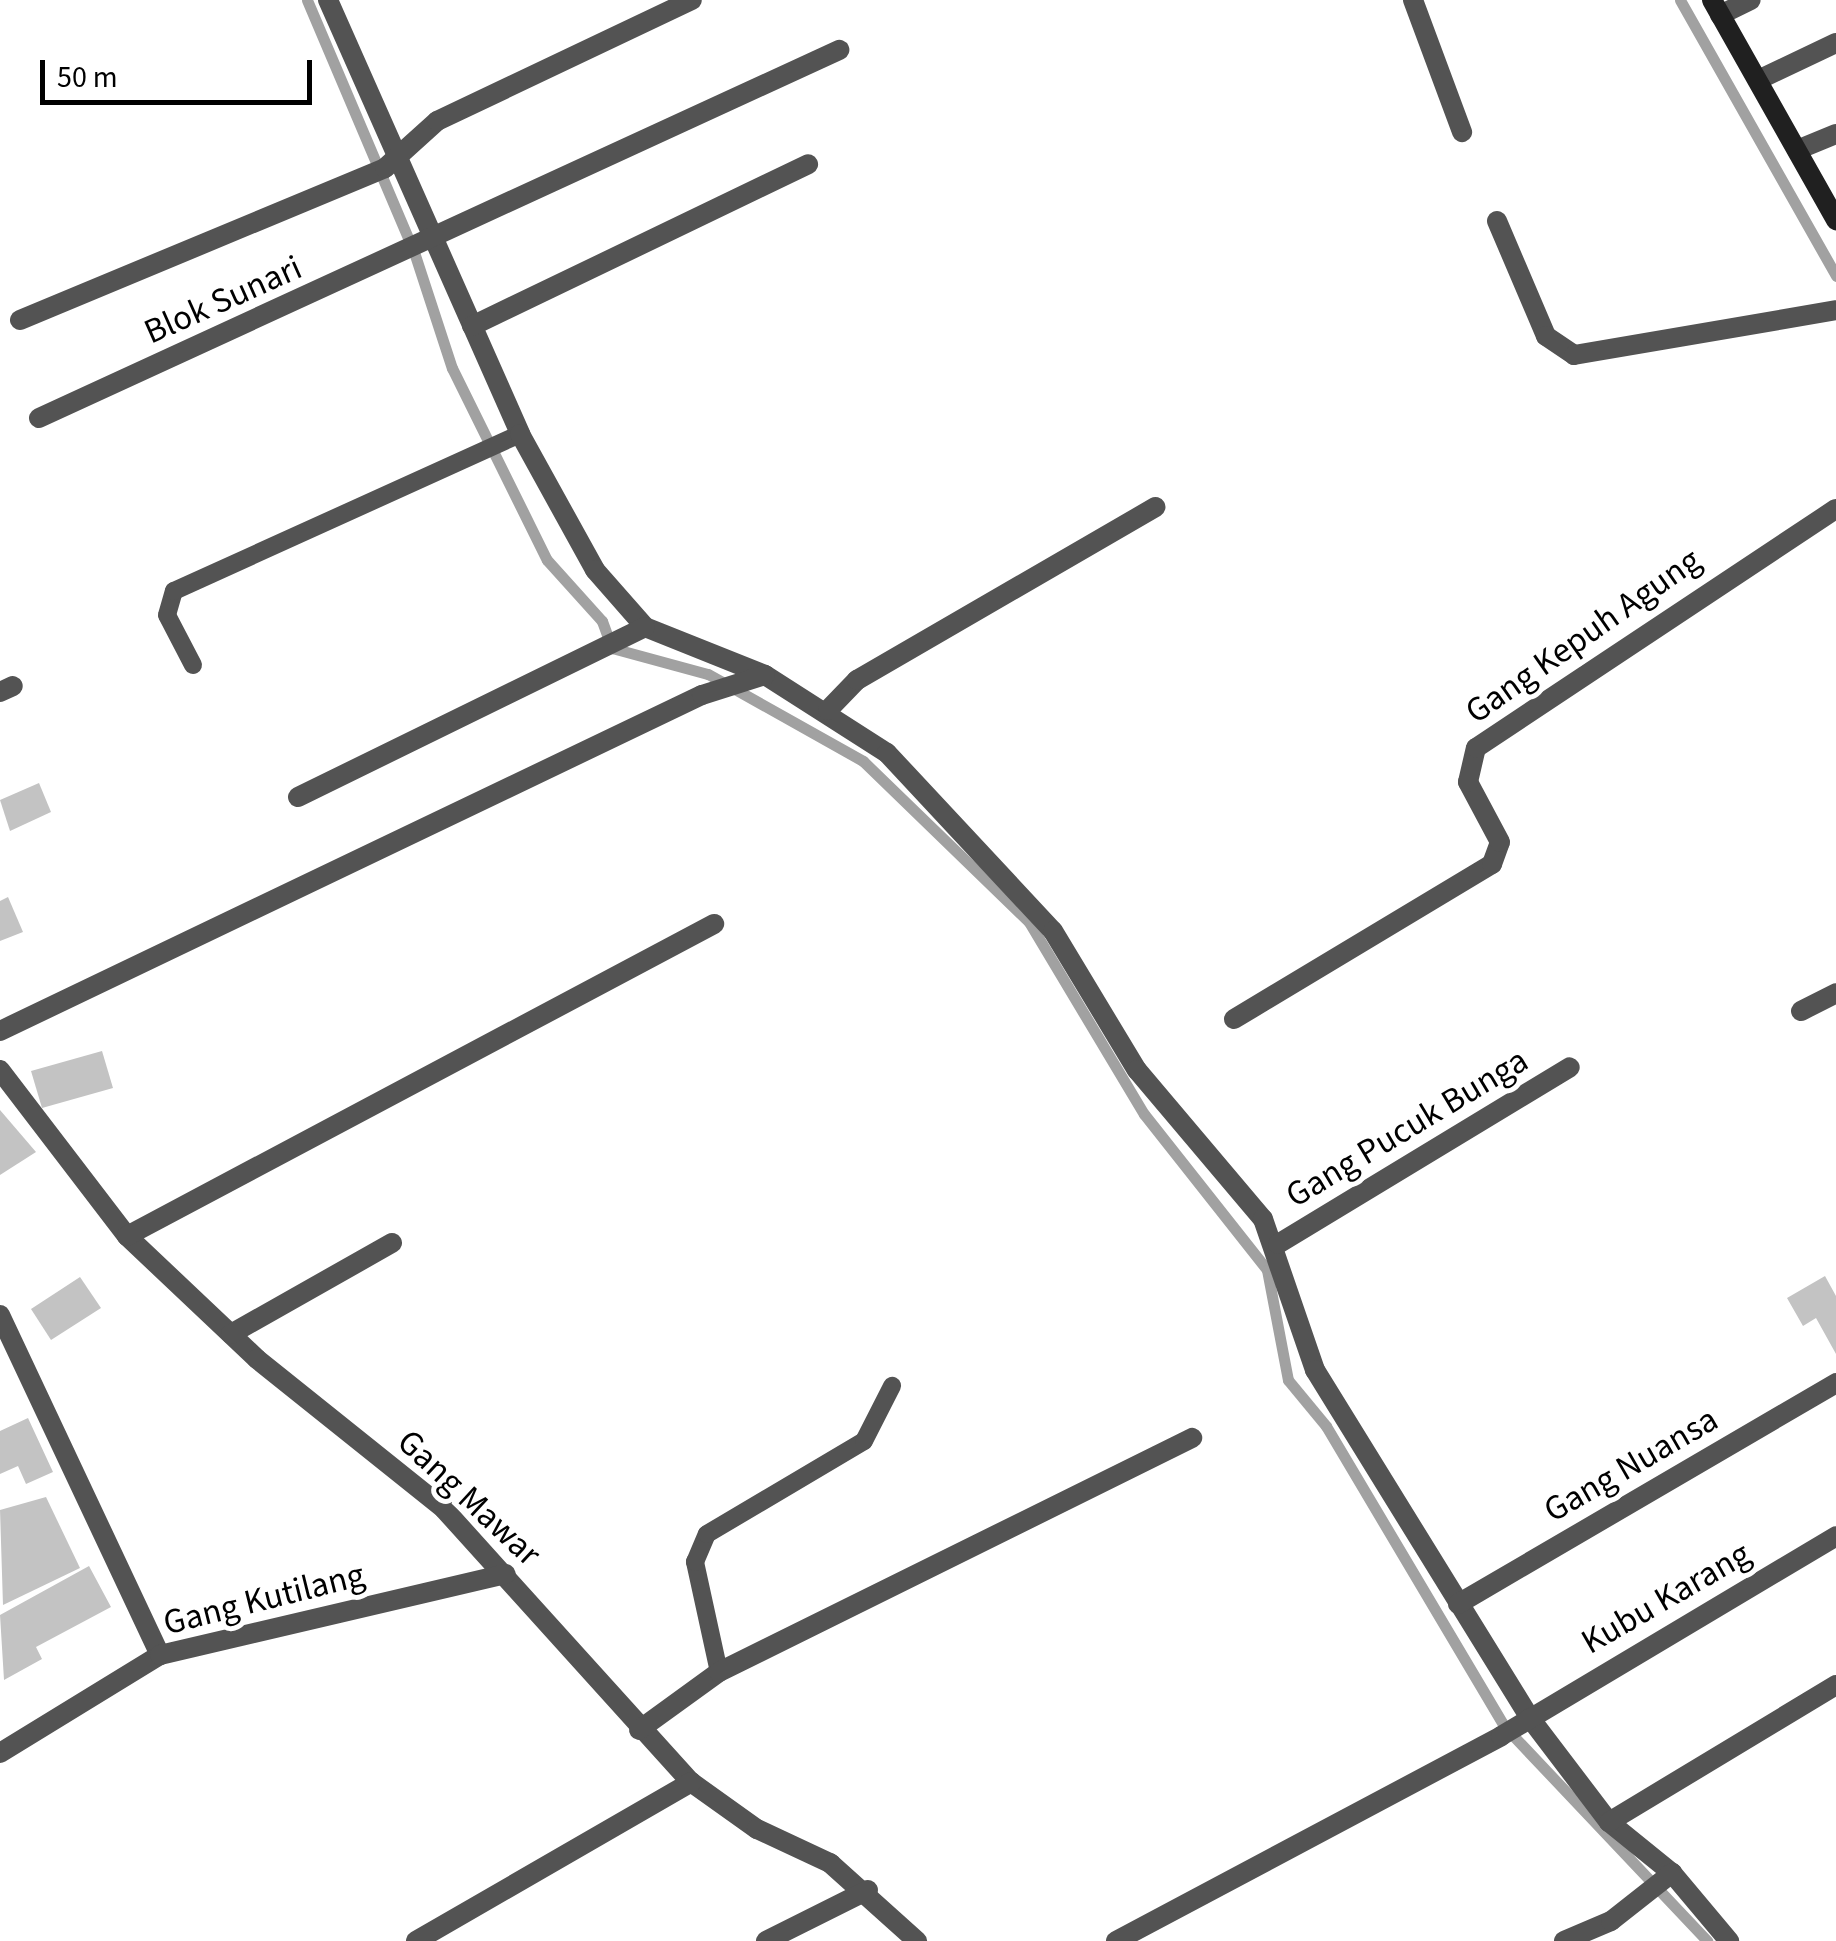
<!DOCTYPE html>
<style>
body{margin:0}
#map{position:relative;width:1836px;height:1941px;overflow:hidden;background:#fff;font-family:"Source Sans 3",sans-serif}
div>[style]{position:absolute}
.stream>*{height:11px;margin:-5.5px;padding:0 5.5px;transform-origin:5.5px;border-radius:5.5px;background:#a1a1a1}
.building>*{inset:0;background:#c3c3c3}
.lane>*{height:18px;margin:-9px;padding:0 9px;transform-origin:9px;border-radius:9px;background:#535353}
.street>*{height:20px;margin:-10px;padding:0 10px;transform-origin:10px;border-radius:10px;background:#535353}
.secondary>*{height:20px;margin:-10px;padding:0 10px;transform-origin:10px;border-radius:10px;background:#202020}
span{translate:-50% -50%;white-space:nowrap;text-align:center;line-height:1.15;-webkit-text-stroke:10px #fff;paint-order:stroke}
.street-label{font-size:35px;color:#000}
.scale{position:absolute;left:40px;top:60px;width:272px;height:45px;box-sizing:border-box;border:5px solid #000;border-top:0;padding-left:12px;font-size:30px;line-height:35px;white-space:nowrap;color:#000;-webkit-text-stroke:8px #fff;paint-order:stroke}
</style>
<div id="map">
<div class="stream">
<i style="left:307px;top:0;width:274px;rotate:67deg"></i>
<i style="left:414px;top:252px;width:122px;rotate:71.9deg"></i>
<i style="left:452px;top:368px;width:214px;rotate:63.7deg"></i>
<i style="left:547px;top:560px;width:82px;rotate:48deg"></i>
<i style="left:602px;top:621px;width:29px;rotate:70deg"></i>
<i style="left:612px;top:648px;width:99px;rotate:15.2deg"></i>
<i style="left:708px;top:674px;width:178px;rotate:29.3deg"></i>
<i style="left:863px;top:761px;width:231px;rotate:44.1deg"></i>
<i style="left:1029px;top:922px;width:224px;rotate:59.1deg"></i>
<i style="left:1144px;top:1114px;width:199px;rotate:51.7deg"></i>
<i style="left:1267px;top:1270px;width:112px;rotate:79.2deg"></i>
<i style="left:1288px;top:1380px;width:60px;rotate:50.4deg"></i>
<i style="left:1326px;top:1426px;width:349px;rotate:59.3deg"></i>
<i style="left:1504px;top:1726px;width:296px;rotate:46.6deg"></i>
<i style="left:1680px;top:0;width:317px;rotate:60.5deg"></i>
</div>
<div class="building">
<i style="clip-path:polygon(39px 783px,51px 812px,10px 831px,0 800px)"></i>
<i style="clip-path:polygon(8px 897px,23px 932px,0 941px,0 901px)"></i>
<i style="clip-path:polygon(102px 1051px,113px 1088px,42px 1108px,31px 1071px)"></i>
<i style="clip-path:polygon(0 1110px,36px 1152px,0 1175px)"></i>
<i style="clip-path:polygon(1825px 1276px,1836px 1296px,1836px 1354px,1816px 1318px,1803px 1326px,1787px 1298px)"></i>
<i style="clip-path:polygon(80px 1277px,101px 1308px,51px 1340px,31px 1309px)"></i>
<i style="clip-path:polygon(28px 1418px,53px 1472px,26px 1484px,18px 1466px,0 1474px,0 1431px)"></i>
<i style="clip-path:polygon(46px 1497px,80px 1568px,3px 1605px,0 1510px)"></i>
<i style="clip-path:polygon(89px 1566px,111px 1607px,36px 1647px,42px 1659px,4px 1680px,0 1615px)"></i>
</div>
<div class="lane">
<i style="left:193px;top:665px;width:56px;rotate:-117.5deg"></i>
<i style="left:167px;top:615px;width:25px;rotate:-74deg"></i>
<i style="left:174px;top:591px;width:380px;rotate:-24.4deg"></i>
<i style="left:719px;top:1672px;width:113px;rotate:-102.3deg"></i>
<i style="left:695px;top:1562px;width:30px;rotate:-67deg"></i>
<i style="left:707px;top:1534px;width:182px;rotate:-30.6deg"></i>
<i style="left:864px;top:1441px;width:62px;rotate:-63deg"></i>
</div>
<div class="street">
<i style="left:328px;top:0;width:475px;rotate:66.1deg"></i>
<i style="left:520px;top:434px;width:155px;rotate:61.1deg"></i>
<i style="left:595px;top:570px;width:76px;rotate:48.7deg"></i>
<i style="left:645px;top:627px;width:129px;rotate:21.8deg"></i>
<i style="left:765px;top:675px;width:145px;rotate:32.6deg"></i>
<i style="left:887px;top:753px;width:243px;rotate:47deg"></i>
<i style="left:1053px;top:931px;width:162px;rotate:58.9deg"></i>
<i style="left:1137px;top:1070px;width:195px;rotate:49.8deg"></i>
<i style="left:1263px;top:1219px;width:160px;rotate:71deg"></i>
<i style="left:1315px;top:1370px;width:409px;rotate:58.3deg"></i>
<i style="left:1530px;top:1718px;width:131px;rotate:52.8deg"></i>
<i style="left:1609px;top:1822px;width:81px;rotate:39deg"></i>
<i style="left:1672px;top:1873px;width:89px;rotate:50deg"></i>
<i style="left:1413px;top:0;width:141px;rotate:69.6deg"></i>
<i style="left:1720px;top:15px;width:34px;rotate:-26deg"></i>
<i style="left:1758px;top:80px;width:86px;rotate:-25.4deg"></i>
<i style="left:1797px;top:150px;width:42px;rotate:-22.3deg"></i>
<i style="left:1497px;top:221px;width:125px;rotate:66.9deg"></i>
<i style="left:1546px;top:336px;width:34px;rotate:34deg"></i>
<i style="left:1574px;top:355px;width:266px;rotate:-9.7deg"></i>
<i style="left:20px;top:320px;width:395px;rotate:-22.6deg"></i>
<i style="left:385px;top:168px;width:70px;rotate:-42.1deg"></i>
<i style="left:437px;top:121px;width:282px;rotate:-25.4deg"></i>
<i style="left:472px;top:326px;width:373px;rotate:-25.7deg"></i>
<i style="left:39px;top:418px;width:881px;rotate:-24.7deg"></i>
<i style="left:0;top:692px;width:14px;rotate:-25deg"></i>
<i style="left:828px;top:710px;width:42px;rotate:-46deg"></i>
<i style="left:857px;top:680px;width:345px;rotate:-30.1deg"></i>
<i style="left:298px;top:797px;width:386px;rotate:-26.1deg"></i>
<i style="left:1801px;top:1011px;width:39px;rotate:-27deg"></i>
<i style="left:1234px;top:1019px;width:301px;rotate:-31deg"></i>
<i style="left:1492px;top:864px;width:23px;rotate:-70deg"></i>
<i style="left:1500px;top:842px;width:68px;rotate:-118.1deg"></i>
<i style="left:1468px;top:782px;width:35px;rotate:-77deg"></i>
<i style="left:1476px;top:748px;width:432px;rotate:-33.6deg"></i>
<i style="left:0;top:1031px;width:778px;rotate:-25.58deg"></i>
<i style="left:702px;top:695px;width:66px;rotate:-17.6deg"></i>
<i style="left:0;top:1070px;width:209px;rotate:52.6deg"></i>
<i style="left:127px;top:1236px;width:179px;rotate:43.4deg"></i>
<i style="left:257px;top:1359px;width:240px;rotate:38.7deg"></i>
<i style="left:444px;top:1509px;width:368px;rotate:47.9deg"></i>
<i style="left:691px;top:1782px;width:81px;rotate:35.5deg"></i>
<i style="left:757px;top:1829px;width:81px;rotate:25deg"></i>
<i style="left:830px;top:1863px;width:117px;rotate:41.9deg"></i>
<i style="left:127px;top:1236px;width:665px;rotate:-27.99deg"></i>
<i style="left:1278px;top:1244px;width:341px;rotate:-31.2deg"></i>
<i style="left:0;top:1315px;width:376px;rotate:64.8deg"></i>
<i style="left:231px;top:1334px;width:185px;rotate:-29.5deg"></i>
<i style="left:1458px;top:1604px;width:438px;rotate:-30.3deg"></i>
<i style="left:639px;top:1730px;width:99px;rotate:-35.9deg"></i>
<i style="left:719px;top:1672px;width:528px;rotate:-26.32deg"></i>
<i style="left:0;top:1753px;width:188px;rotate:-31.5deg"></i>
<i style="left:160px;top:1655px;width:355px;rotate:-13.2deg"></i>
<i style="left:1609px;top:1822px;width:265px;rotate:-31.1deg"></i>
<i style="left:416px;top:1941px;width:318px;rotate:-30deg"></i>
<i style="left:766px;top:1941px;width:114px;rotate:-26.6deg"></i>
<i style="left:1116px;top:1941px;width:436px;rotate:-28deg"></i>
<i style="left:1501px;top:1736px;width:390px;rotate:-30.8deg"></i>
<i style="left:1564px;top:1941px;width:51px;rotate:-23.1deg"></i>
<i style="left:1611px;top:1921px;width:78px;rotate:-38.2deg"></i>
</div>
<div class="secondary">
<i style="left:1712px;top:0;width:253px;rotate:60.6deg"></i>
</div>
<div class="street-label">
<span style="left:223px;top:300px;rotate:-24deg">Blok Sunari</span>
<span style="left:1583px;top:636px;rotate:-35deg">Gang Kepuh Agung</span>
<span style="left:1407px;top:1128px;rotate:-31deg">Gang Pucuk Bunga</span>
<span style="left:1631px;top:1465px;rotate:-30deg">Gang Nuansa</span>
<span style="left:469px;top:1498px;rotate:43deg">Gang Mawar</span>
<span style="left:1666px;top:1598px;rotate:-30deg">Kubu Karang</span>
<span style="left:264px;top:1599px;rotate:-14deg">Gang Kutilang</span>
</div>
<div class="scale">50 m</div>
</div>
